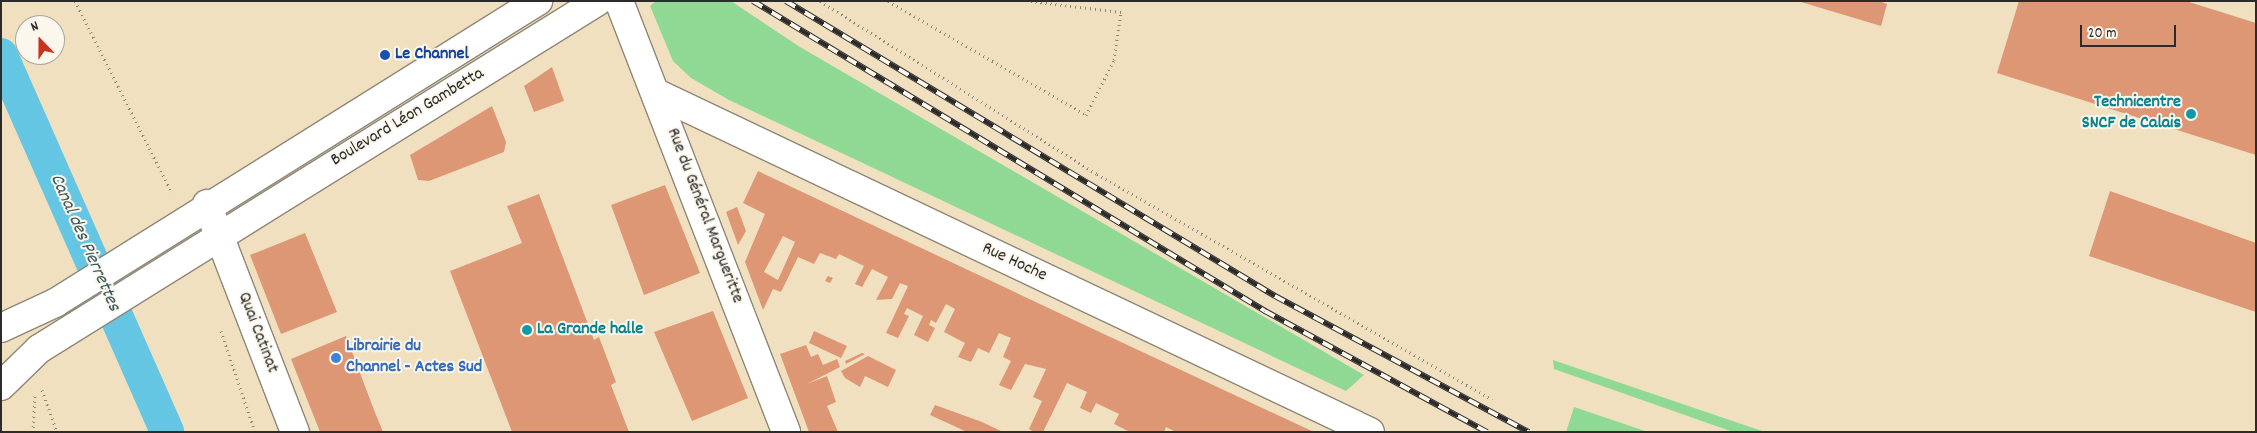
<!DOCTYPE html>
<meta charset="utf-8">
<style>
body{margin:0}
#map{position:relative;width:2257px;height:433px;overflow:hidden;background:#f1e0c0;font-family:Dekko,sans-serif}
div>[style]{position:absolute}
.green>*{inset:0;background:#90d995}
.canal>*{height:34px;margin:-17px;padding:0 17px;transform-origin:17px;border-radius:17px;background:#65c6e3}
.building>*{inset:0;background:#dd9774}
.path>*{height:3px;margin-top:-1.5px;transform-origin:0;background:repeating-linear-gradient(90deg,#8e8676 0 1px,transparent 0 5px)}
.roads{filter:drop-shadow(1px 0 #8e8676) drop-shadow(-1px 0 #8e8676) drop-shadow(0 1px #8e8676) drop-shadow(0 -1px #8e8676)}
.minor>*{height:28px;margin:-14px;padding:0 14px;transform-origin:14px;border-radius:14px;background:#fff}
.major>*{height:28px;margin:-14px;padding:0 14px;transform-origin:14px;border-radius:14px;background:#fff}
.rail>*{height:5.5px;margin-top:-2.75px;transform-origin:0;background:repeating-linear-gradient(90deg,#fbf7ec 0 11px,#2b2b2b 0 22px);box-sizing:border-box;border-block:1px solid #2b2b2b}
.dots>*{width:14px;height:14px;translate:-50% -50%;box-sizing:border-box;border:2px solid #fbf7ec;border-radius:50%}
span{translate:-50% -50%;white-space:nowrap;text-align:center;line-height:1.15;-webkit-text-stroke:4px #fbf7ec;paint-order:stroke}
.transit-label{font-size:18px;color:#164399;font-weight:700}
.left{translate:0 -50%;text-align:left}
.culture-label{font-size:18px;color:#0d838f;font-weight:700}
.right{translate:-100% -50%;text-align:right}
.street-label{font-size:18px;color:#2b2b2b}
.shop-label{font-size:18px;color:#366cbe;font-weight:700}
.water-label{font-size:19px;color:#3c5a62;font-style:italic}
.frame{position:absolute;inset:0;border:2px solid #2b2b2b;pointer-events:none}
.north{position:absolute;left:15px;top:15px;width:50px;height:50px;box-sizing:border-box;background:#fbf7ec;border:1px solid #a8a59f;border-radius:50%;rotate:338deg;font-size:14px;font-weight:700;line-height:20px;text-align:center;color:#2b2b2b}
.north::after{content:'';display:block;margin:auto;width:18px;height:22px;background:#c8321e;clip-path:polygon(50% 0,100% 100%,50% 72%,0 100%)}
.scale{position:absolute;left:2080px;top:25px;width:96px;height:22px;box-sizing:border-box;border:2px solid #2b2b2b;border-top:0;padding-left:6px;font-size:15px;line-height:18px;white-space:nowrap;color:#2b2b2b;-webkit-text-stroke:4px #fbf7ec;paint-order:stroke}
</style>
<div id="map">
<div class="green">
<i style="clip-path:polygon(656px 1px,731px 1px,800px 47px,1364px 375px,1346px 391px,729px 100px,691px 78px,673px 61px,650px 6px)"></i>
<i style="clip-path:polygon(1553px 360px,1765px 432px,1733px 432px,1554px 369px)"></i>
<i style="clip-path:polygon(1574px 407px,1648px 432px,1566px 432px)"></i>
</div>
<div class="canal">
<i style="left:1px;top:55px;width:412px;rotate:66.2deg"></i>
</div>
<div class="building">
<i style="clip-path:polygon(1879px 1px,1887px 4px,1881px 26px,1801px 2px)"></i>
<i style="clip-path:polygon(2019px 1px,2186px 1px,2256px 23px,2256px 155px,1997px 73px)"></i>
<i style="clip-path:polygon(552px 67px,564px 101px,534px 112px,524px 86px)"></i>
<i style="clip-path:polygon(492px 106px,506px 142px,504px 152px,429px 181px,418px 180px,410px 155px)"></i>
<i style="clip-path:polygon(evenodd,758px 171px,1091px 328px,1314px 432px,1176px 432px,1166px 427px,1164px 432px,1130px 432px,1114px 424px,1119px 414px,1096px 403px,1091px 413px,1080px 408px,1087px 392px,1067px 383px,1043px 432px,1034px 432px,1029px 429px,1042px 401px,1033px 397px,1046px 369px,1025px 364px,1011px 390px,999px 385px,1011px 361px,1003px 357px,1011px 338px,999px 333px,989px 353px,978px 348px,971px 362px,958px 357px,965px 343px,944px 332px,955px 309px,946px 304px,936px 323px,931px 320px,929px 325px,935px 328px,928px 342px,914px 335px,923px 316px,907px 308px,904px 314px,909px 316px,898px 338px,886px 333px,908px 286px,900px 283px,892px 299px,876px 300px,888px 277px,872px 269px,862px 287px,855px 284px,864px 266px,839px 254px,836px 259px,820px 253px,814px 264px,798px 257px,781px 292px,773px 289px,763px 310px,745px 262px,765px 214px,743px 203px,758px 171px,783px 236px,795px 242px,778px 280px,764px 272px,783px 236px)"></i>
<i style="clip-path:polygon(665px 185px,700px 273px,644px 295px,611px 205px)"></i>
<i style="clip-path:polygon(2110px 191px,2256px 243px,2256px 312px,2089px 256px)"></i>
<i style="clip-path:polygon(539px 194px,594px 340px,599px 337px,616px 382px,611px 385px,629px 432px,512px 432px,450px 271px,522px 243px,507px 206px)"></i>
<i style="clip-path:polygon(737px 207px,746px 231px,738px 245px,726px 212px)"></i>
<i style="clip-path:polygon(305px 233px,337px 312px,281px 334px,250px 255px)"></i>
<i style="clip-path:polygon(828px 276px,833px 278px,830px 283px,825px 281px)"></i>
<i style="clip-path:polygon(713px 311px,748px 398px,692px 421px,654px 332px)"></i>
<i style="clip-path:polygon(814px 331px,847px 346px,841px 358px,809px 343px)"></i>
<i style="clip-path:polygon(346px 336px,374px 410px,383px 432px,320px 432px,291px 359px)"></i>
<i style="clip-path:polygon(806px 345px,811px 357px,818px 354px,823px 365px,837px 359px,840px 367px,807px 384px,827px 376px,836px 402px,827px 406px,838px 432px,809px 432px,780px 354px)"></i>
<i style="clip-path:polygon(862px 353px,865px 354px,846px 364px,845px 361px)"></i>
<i style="clip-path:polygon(868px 356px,896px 370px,888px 387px,865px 376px,860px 387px,845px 378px,841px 371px)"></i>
<i style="clip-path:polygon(935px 405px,982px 422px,1003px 432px,967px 432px,930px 415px)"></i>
</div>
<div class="path">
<i style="left:75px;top:1px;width:215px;rotate:63.2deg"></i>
<i style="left:820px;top:1px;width:327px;rotate:32deg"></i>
<i style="left:1097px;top:174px;width:455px;rotate:29.7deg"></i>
<i style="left:888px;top:1px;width:228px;rotate:29.9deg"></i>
<i style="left:1086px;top:115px;width:62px;rotate:-63deg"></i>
<i style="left:1114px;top:60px;width:49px;rotate:-81.7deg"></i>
<i style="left:1121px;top:12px;width:92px;rotate:-173.1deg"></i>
<i style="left:221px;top:331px;width:107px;rotate:71.4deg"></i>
<i style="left:42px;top:390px;width:45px;rotate:70.3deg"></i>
<i style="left:33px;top:432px;width:37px;rotate:-87deg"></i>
</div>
<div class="roads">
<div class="minor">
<i style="left:619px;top:1px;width:462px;rotate:68.8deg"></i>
<i style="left:658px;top:94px;width:788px;rotate:25.39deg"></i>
<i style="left:207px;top:204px;width:244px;rotate:68.9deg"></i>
</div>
<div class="major">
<i style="left:1px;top:328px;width:60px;rotate:-24.8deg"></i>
<i style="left:55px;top:303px;width:570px;rotate:-32.02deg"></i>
<i style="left:1px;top:386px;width:53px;rotate:-44.2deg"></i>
<i style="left:39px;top:349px;width:658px;rotate:-31.9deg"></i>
</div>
</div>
<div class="rail">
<i style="left:753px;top:1px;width:599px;rotate:31.19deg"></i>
<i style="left:1265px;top:311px;width:253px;rotate:28.6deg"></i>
<i style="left:786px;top:1px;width:571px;rotate:31.1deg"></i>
<i style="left:1275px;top:296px;width:288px;rotate:28.2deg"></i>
</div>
<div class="dots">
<i style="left:385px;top:55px;background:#1a4fb4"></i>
<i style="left:2191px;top:114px;background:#0f9aa8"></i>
<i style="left:527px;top:330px;background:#0f9aa8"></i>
<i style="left:336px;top:358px;background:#3f7fe0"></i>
</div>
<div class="transit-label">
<span class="left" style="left:395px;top:55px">Le Channel</span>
</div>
<div class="culture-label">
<span class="right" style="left:2181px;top:114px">Technicentre<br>SNCF de Calais</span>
<span class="left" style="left:537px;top:330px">La Grande halle</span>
</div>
<div class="street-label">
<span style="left:408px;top:118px;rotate:-31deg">Boulevard Léon Gambetta</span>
<span style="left:704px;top:216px;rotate:69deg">Rue du Général Margueritte</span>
<span style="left:1014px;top:263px;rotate:25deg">Rue Hoche</span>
<span style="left:257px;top:333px;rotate:69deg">Quai Catinat</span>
</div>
<div class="shop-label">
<span class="left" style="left:346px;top:358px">Librairie du<br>Channel - Actes Sud</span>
</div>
<div class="water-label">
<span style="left:84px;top:243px;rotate:66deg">Canal des Pierrettes</span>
</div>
<div class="frame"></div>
<div class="north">N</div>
<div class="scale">20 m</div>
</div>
